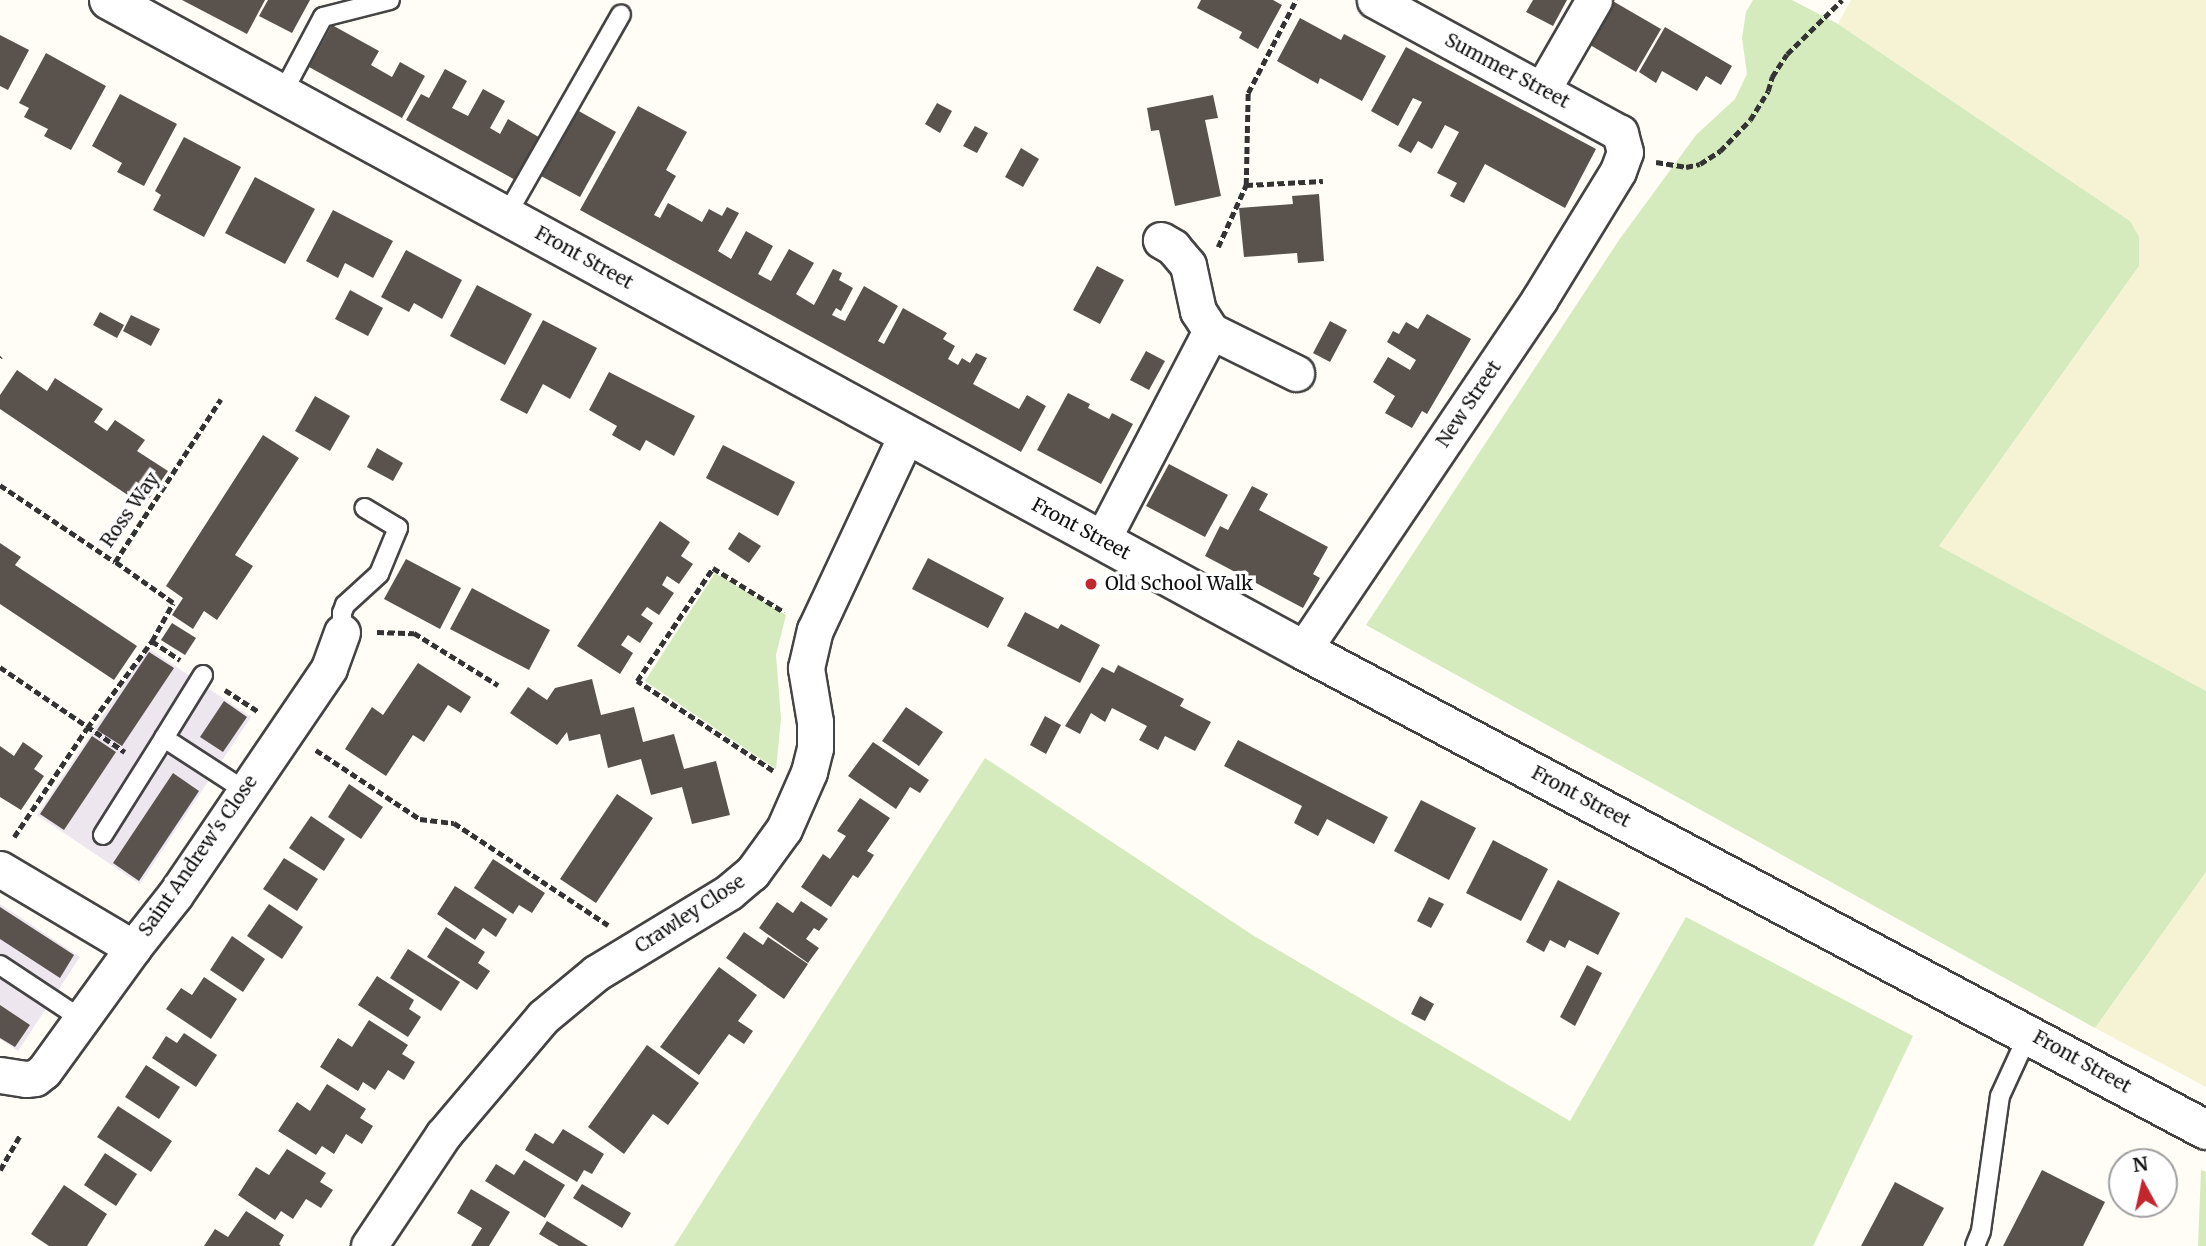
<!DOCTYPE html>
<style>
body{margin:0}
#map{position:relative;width:2206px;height:1246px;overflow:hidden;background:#fffdf5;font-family:Merriweather,serif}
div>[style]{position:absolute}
.industrial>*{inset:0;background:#eee6ef}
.farmland>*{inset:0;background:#f6f3d4}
.green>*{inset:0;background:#d5ebbd}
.building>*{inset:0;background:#5a524d}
.path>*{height:4.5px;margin-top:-2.25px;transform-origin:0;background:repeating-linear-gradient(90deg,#333 0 7px,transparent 0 10.5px)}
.roads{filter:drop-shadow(2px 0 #444) drop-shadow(-2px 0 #444) drop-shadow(0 2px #444) drop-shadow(0 -2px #444)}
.service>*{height:18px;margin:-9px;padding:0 9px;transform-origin:9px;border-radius:9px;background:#fff}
.minor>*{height:35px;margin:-17.5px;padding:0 17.5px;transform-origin:17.5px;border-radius:17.5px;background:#fff}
.tertiary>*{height:38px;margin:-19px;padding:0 19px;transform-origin:19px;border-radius:19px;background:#fff}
.dots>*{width:19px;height:19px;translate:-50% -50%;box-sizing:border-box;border:4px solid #fff;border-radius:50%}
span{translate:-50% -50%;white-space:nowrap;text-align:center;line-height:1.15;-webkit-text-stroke:7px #fff;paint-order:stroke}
.street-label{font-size:19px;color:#111}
.poi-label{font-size:19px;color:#111}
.left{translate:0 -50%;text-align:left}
.north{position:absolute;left:2108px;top:1148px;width:70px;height:70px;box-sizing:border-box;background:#fff;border:2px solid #a0a0a0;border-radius:50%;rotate:352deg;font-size:19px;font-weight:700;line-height:28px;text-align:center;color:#111}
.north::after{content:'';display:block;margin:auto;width:24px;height:32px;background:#c4262e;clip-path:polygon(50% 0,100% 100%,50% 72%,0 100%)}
</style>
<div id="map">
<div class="industrial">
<i style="clip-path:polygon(148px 648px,251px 717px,140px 884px,37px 815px)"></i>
<i style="clip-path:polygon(0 904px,80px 957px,18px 1051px,0 1039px)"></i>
</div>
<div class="farmland">
<i style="clip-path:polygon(1851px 0,2206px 0,2206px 691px,1939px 546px,2139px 266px,2130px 221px,1838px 24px)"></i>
<i style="clip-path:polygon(2206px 872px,2206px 1087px,2095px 1028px)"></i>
</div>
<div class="green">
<i style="clip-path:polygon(1753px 0,1792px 0,1838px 24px,2130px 221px,2139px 237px,2139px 266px,1939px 546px,2206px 691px,2206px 872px,2095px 1028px,1366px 625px,1619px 240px,1696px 135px,1735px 99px,1747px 74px,1742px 38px,1746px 12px)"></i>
<i style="clip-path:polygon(715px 573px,786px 615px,776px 655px,781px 719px,776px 769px,645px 681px)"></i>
<i style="clip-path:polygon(985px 758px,1254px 936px,1570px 1121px,1686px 917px,1913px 1036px,1813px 1246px,674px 1246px)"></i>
<i style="clip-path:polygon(2201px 1170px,2206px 1172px,2206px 1246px,2198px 1246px)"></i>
</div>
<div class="building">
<i style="clip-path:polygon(182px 0,265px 0,247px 34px)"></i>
<i style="clip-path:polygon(268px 0,310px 0,292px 33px,259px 16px)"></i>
<i style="clip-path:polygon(1201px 0,1273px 0,1282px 5px,1258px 49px,1239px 38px,1242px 32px,1197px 8px)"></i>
<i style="clip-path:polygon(1533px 0,1567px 0,1553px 26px,1526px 12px)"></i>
<i style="clip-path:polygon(1611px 0,1661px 29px,1636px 72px,1585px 42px)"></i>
<i style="clip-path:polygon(1300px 18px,1341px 40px,1344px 34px,1386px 56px,1362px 101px,1320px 78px,1318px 84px,1277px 61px)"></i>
<i style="clip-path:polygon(332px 25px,379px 51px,371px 65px,392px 77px,400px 62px,425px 76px,402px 118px,309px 67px)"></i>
<i style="clip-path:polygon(1665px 27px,1732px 66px,1721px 85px,1706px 76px,1697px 91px,1662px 71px,1656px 83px,1639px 72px)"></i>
<i style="clip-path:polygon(0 35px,29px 50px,8px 90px,0 86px)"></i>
<i style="clip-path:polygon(1406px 47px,1596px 149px,1565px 208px,1485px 164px,1464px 203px,1450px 196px,1457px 183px,1437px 173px,1459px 132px,1445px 125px,1432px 149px,1418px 141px,1411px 153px,1398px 146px,1422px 102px,1413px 98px,1398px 126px,1371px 111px)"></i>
<i style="clip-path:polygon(46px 53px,106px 86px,71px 150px,44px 136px,48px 129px,24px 117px,29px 108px,19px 103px)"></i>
<i style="clip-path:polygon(445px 69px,467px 81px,452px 108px,468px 116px,483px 89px,505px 101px,490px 128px,500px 134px,508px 119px,542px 139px,519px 182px,406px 120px,421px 94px,429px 98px)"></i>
<i style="clip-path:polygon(120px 94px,177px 124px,144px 186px,117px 172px,122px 163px,92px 146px)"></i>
<i style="clip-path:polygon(1213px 95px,1218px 118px,1205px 120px,1221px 196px,1175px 206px,1159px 130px,1151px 131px,1147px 108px)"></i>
<i style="clip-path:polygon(937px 103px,952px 111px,940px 133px,925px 124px)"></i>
<i style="clip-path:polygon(638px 106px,687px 132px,666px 170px,676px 176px,654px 215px,660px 218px,668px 203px,702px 222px,709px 209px,722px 216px,727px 207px,739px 213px,718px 251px,731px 259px,746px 231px,773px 246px,758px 274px,771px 281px,789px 249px,814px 263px,796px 294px,814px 305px,833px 269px,842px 273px,839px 280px,853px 288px,841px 311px,836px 308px,832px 315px,840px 319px,845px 321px,864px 286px,898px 306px,878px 341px,884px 344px,903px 308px,947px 333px,943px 339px,955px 346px,948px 359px,958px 365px,962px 358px,970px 363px,976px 353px,987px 358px,973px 384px,1019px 409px,1027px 395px,1046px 406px,1021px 452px,580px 210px)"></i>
<i style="clip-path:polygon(577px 110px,616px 132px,580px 197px,541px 176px)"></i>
<i style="clip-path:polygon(975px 126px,988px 133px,977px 153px,963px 146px)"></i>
<i style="clip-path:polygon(184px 137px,241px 167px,204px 237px,153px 210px,161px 195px,155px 191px)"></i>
<i style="clip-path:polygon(1021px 148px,1039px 159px,1023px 187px,1005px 177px)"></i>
<i style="clip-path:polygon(255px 177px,315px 209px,285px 264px,225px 233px)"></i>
<i style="clip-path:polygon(1319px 194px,1324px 261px,1298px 263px,1297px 253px,1244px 257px,1239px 208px,1293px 204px,1292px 196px)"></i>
<i style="clip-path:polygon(333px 210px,393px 241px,373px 278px,345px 263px,338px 278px,306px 261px)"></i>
<i style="clip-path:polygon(406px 250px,462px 280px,442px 319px,414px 303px,409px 312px,381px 297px)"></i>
<i style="clip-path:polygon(1097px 266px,1124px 280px,1100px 324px,1073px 310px)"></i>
<i style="clip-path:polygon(477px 285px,532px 314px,505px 365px,450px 336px)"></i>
<i style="clip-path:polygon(350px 290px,383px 308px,368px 336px,335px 319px)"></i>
<i style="clip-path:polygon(100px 312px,124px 325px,117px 338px,93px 325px)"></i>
<i style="clip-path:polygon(1427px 314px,1471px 339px,1427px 414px,1422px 411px,1412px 428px,1385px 413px,1395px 396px,1373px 382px,1388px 357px,1410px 370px,1416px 360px,1387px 342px,1393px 331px,1399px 334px,1406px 322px,1418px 329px)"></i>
<i style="clip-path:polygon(131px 315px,160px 329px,151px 346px,123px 331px)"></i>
<i style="clip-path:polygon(543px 320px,597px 348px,570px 399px,543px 384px,527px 414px,500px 400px)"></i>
<i style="clip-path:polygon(1330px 321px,1347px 330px,1330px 362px,1313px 353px)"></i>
<i style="clip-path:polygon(1146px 351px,1165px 361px,1149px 390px,1130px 380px)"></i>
<i style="clip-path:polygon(17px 370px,47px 391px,55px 378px,103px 409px,94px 422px,107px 431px,115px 420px,145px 440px,137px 451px,168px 471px,144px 506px,0 409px,0 395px)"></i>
<i style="clip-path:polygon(609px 372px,695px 416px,674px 456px,646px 440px,640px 451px,612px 435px,617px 426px,589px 410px)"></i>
<i style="clip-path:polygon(1068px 393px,1090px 404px,1088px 408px,1109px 419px,1112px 413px,1133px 424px,1101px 484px,1037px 450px)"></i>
<i style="clip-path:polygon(315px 396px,350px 416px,330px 451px,295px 431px)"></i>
<i style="clip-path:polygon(263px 435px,299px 458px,235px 555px,253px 566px,217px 620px,204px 611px,193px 629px,172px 615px,183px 598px,166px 586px)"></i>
<i style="clip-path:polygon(723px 445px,795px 482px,778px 516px,706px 478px)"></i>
<i style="clip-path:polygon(377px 448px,403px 463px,393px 481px,367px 467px)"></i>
<i style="clip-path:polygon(1169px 464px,1228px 495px,1205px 537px,1146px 506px)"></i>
<i style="clip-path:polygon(1252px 486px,1268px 494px,1259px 510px,1328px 547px,1313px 574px,1320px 578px,1303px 608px,1205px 556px,1220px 526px,1228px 530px)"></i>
<i style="clip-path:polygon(660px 521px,690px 542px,681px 556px,693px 564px,679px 584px,667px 576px,662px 585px,674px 593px,659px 615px,647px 607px,641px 615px,653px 623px,640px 643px,628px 635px,621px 645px,633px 653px,620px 674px,577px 646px)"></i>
<i style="clip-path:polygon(739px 532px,761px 546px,749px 563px,728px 549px)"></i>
<i style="clip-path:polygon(0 543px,21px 557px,15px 565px,137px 646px,114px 680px,0 604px)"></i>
<i style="clip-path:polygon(928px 558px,1004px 598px,988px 628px,912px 589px)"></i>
<i style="clip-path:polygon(406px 559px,461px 588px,440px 629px,384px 599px)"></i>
<i style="clip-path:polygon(472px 588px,550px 630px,529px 670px,450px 629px)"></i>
<i style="clip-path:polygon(1025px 612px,1058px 629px,1061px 624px,1100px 645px,1080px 683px,1007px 646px)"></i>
<i style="clip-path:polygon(172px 623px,196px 638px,185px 655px,161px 640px)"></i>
<i style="clip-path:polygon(149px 652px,174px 668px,122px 746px,97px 730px)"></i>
<i style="clip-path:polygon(418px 663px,471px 697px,461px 713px,448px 705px,424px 742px,413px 735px,386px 776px,345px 749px,372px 707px,383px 715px)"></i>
<i style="clip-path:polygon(1118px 665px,1184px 699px,1180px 706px,1211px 722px,1195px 751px,1165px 736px,1158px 750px,1139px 740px,1147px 726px,1112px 708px,1105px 722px,1091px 713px,1080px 734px,1065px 726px,1102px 667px,1114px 673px)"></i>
<i style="clip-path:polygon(592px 679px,601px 715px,634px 707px,643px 742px,674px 734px,684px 769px,716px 761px,730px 815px,692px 824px,682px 787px,651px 795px,641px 759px,608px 768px,600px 734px,569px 741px,567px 732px,557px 745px,510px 713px,528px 687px,547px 700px,555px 688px)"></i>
<i style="clip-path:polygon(224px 701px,247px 717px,223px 752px,200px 737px)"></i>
<i style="clip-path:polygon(906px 707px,943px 732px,919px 766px,882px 741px)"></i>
<i style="clip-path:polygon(1045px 716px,1061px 725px,1046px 754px,1030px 745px)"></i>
<i style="clip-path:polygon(92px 736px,116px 752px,64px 830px,40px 814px)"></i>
<i style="clip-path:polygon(1238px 740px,1388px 817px,1374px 844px,1327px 819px,1318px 836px,1294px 823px,1302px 806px,1224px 766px)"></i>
<i style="clip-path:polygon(23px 742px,43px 756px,34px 769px,44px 776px,21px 810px,0 797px,0 746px,14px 756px)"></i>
<i style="clip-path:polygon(873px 742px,929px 780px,920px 793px,910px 787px,896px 809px,848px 776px)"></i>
<i style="clip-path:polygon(173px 773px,199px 791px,139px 881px,113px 863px)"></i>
<i style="clip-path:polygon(349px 784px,383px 807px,361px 839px,328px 817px)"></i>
<i style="clip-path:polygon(617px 794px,653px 818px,596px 903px,560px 879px)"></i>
<i style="clip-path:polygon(860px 798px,890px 818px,867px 851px,874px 855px,869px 863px,858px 878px,853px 875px,831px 907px,801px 887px,823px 854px,830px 859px,846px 836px,837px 831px)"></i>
<i style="clip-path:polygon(1421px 800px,1476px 828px,1449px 880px,1394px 851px)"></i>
<i style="clip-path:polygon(311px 816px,345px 839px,324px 871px,289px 848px)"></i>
<i style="clip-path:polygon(1493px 840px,1548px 869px,1521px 921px,1466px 893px)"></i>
<i style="clip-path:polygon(284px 858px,318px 879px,297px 911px,263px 889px)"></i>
<i style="clip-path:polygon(493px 859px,545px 893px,532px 913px,519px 905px,513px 914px,474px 888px)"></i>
<i style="clip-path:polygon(1558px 880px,1620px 913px,1598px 955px,1569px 940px,1565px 948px,1550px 940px,1544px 952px,1526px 942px)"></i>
<i style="clip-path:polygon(455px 886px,507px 919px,496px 937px,483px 928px,475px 940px,437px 914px)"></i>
<i style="clip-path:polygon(1429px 897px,1444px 904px,1431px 928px,1417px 921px)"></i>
<i style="clip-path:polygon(801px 901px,828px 919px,819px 931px,814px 928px,806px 939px,819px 948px,808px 963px,759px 928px,777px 902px,793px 913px)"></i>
<i style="clip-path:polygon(269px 904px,303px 927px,282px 959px,247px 936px)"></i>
<i style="clip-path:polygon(0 907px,74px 955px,60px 978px,0 939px)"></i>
<i style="clip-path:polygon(446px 927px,485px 952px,478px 963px,490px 971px,477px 990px,427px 957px)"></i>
<i style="clip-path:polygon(744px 932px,763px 945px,768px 937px,808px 964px,784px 999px,726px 958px)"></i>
<i style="clip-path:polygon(232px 936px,265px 959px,243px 992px,210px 970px)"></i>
<i style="clip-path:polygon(408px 949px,460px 982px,441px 1011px,390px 978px)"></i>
<i style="clip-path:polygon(1587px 965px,1602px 973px,1575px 1026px,1560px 1017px)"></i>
<i style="clip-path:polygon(719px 967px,757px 995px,738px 1021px,753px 1031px,744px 1044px,729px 1034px,699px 1075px,660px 1047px)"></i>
<i style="clip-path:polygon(377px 976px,414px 1000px,409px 1009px,421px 1017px,408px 1037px,358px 1005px)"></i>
<i style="clip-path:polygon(204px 977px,237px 999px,211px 1039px,166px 1009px,181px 988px,192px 995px)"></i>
<i style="clip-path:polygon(1420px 996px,1434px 1004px,1425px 1021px,1411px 1014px)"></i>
<i style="clip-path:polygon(0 1005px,30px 1025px,15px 1047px,0 1038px)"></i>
<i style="clip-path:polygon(369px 1020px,408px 1045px,402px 1054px,415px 1062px,404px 1080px,388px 1070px,375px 1090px,363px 1082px,358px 1091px,320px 1067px,338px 1038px,352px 1047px)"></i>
<i style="clip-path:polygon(184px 1033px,217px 1055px,196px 1087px,152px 1058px,166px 1036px,177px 1043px)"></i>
<i style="clip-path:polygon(647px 1045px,699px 1083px,668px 1125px,653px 1114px,624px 1154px,588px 1127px)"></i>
<i style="clip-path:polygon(146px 1065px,180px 1087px,159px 1119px,125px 1097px)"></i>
<i style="clip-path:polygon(327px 1084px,366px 1109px,360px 1118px,373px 1126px,362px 1144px,346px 1134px,334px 1154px,322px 1146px,316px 1155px,278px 1131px,297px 1102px,310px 1111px)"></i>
<i style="clip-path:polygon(118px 1106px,172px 1141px,151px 1172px,97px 1137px)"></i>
<i style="clip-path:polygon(563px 1129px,604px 1154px,592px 1174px,584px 1170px,577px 1182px,525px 1150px,535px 1133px,553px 1144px)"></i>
<i style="clip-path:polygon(287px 1149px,326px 1173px,320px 1182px,333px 1190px,321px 1208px,306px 1199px,293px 1219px,281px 1211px,275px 1220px,238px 1195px,256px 1167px,269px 1175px)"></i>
<i style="clip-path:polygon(105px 1153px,137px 1174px,116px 1206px,84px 1185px)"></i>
<i style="clip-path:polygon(524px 1160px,565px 1185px,545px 1218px,485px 1181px,496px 1164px,514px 1175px)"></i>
<i style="clip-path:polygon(2042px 1170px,2105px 1202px,2083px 1246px,2003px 1246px)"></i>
<i style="clip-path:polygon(1895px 1182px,1944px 1208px,1923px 1246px,1861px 1246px)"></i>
<i style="clip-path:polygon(582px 1184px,631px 1213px,622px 1228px,573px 1198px)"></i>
<i style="clip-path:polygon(64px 1185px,107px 1214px,87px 1246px,49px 1246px,31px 1234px)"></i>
<i style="clip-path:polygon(471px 1189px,510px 1212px,489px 1246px,471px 1246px,482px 1228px,457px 1213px)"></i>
<i style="clip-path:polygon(246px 1211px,284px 1235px,279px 1244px,281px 1246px,204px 1246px,215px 1229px,228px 1237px)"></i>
<i style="clip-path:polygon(547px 1221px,588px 1246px,559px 1246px,539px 1234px)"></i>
</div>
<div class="path">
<i style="left:1656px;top:162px;width:30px;rotate:9deg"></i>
<i style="left:1686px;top:167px;width:14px;rotate:-12deg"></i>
<i style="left:1700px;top:164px;width:24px;rotate:-33deg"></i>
<i style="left:1720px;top:151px;width:43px;rotate:-45.9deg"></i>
<i style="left:1750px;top:120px;width:34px;rotate:-58deg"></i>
<i style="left:1768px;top:91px;width:15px;rotate:-74deg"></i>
<i style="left:1772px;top:77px;width:27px;rotate:-57deg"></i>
<i style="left:1787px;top:54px;width:77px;rotate:-44.5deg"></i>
<i style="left:1246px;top:185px;width:77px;rotate:-3deg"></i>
<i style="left:1218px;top:247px;width:68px;rotate:-65.7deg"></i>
<i style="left:1246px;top:185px;width:92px;rotate:-88.8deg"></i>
<i style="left:1248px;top:93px;width:105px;rotate:-62.7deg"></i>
<i style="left:0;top:357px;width:1px;rotate:-45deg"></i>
<i style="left:0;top:485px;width:138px;rotate:33.8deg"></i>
<i style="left:115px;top:562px;width:194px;rotate:-57deg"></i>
<i style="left:377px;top:632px;width:37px;rotate:2deg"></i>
<i style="left:414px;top:633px;width:99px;rotate:31.8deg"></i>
<i style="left:152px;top:641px;width:34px;rotate:34deg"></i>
<i style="left:0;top:667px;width:151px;rotate:34.2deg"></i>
<i style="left:225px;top:690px;width:40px;rotate:32.9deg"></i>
<i style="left:316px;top:750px;width:125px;rotate:33.6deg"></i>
<i style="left:420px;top:819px;width:34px;rotate:7deg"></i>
<i style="left:454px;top:823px;width:185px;rotate:33.5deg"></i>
<i style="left:773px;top:771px;width:163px;rotate:-146.5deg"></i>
<i style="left:637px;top:681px;width:136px;rotate:-56.1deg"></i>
<i style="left:713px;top:568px;width:84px;rotate:31.8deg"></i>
<i style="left:14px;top:837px;width:131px;rotate:-56.2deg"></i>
<i style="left:87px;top:728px;width:109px;rotate:-53.2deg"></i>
<i style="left:152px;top:641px;width:43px;rotate:-61.1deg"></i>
<i style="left:173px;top:603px;width:71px;rotate:-144.7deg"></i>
<i style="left:0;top:1170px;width:39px;rotate:-60deg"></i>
</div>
<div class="roads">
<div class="service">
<i style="left:282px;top:94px;width:87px;rotate:-62deg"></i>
<i style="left:323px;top:17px;width:69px;rotate:-14.2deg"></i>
<i style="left:506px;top:216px;width:232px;rotate:-60.3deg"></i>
<i style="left:342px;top:632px;width:19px;rotate:-90deg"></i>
<i style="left:342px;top:613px;width:9px;rotate:-69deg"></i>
<i style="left:345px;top:605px;width:46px;rotate:-42.4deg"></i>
<i style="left:379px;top:574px;width:50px;rotate:-67.6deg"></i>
<i style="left:398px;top:528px;width:39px;rotate:-149deg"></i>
<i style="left:164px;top:738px;width:74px;rotate:-58.2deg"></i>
<i style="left:103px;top:835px;width:115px;rotate:-57.8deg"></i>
<i style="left:164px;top:738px;width:95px;rotate:33deg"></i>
<i style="left:0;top:965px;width:100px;rotate:33.5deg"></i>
<i style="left:1975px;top:1246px;width:16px;rotate:-68deg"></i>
<i style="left:1981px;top:1231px;width:136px;rotate:-82deg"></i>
<i style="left:2000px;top:1096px;width:69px;rotate:-65.3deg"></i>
</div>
<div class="minor">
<i style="left:1542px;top:90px;width:104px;rotate:-60deg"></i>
<i style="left:1211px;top:331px;width:95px;rotate:26.3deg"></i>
<i style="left:1102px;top:540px;width:236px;rotate:-62.5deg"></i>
<i style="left:1211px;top:331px;width:24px;rotate:-123deg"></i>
<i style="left:1198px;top:311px;width:47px;rotate:-102.3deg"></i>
<i style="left:1188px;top:265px;width:23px;rotate:-130deg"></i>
<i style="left:1173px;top:247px;width:14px;rotate:-150deg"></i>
<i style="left:1303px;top:650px;width:422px;rotate:-56deg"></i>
<i style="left:1539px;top:300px;width:151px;rotate:-58.5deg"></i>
<i style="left:1618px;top:171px;width:20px;rotate:-70deg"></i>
<i style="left:1625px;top:152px;width:20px;rotate:-105deg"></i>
<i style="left:1620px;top:133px;width:279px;rotate:-151.5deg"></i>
<i style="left:0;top:869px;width:155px;rotate:30.7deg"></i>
<i style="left:133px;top:948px;width:68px;rotate:-51.6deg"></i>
<i style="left:175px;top:895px;width:274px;rotate:-55.8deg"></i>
<i style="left:329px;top:668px;width:38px;rotate:-70deg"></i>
<i style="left:0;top:1075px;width:26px;rotate:9deg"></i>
<i style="left:26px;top:1079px;width:9px;rotate:-6deg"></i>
<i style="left:35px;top:1078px;width:11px;rotate:-38deg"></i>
<i style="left:44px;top:1071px;width:152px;rotate:-54.1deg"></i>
<i style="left:369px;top:1246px;width:133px;rotate:-56.3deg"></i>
<i style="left:443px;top:1135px;width:155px;rotate:-49.7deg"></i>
<i style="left:543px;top:1017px;width:69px;rotate:-39.7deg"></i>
<i style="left:596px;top:973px;width:156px;rotate:-31.3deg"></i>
<i style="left:729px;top:892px;width:30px;rotate:-40deg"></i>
<i style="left:752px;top:873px;width:54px;rotate:-54deg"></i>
<i style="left:784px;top:829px;width:62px;rotate:-66.3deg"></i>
<i style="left:809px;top:772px;width:25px;rotate:-76deg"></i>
<i style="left:815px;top:748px;width:26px;rotate:-90deg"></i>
<i style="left:815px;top:722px;width:55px;rotate:-99.5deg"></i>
<i style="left:806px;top:668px;width:39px;rotate:-77deg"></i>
<i style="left:815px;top:630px;width:217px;rotate:-64.9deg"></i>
</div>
<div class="tertiary">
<i style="left:109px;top:0;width:1359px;rotate:28.56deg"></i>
<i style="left:1303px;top:650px;width:1023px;rotate:27.99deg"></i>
</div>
</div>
<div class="dots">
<i style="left:1091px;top:584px;background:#c4262e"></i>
</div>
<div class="street-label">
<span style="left:1507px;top:71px;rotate:28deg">Summer Street</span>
<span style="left:584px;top:258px;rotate:29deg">Front Street</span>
<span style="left:1469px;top:404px;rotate:-56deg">New Street</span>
<span style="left:130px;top:510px;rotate:-55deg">Ross Way</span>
<span style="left:1081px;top:529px;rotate:28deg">Front Street</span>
<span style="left:1581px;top:797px;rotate:28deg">Front Street</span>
<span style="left:198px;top:856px;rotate:-55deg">Saint Andrew's Close</span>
<span style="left:690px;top:914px;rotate:-33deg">Crawley Close</span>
<span style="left:2082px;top:1062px;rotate:29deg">Front Street</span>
</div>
<div class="poi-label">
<span class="left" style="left:1105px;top:584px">Old School Walk</span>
</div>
<div class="north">N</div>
</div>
